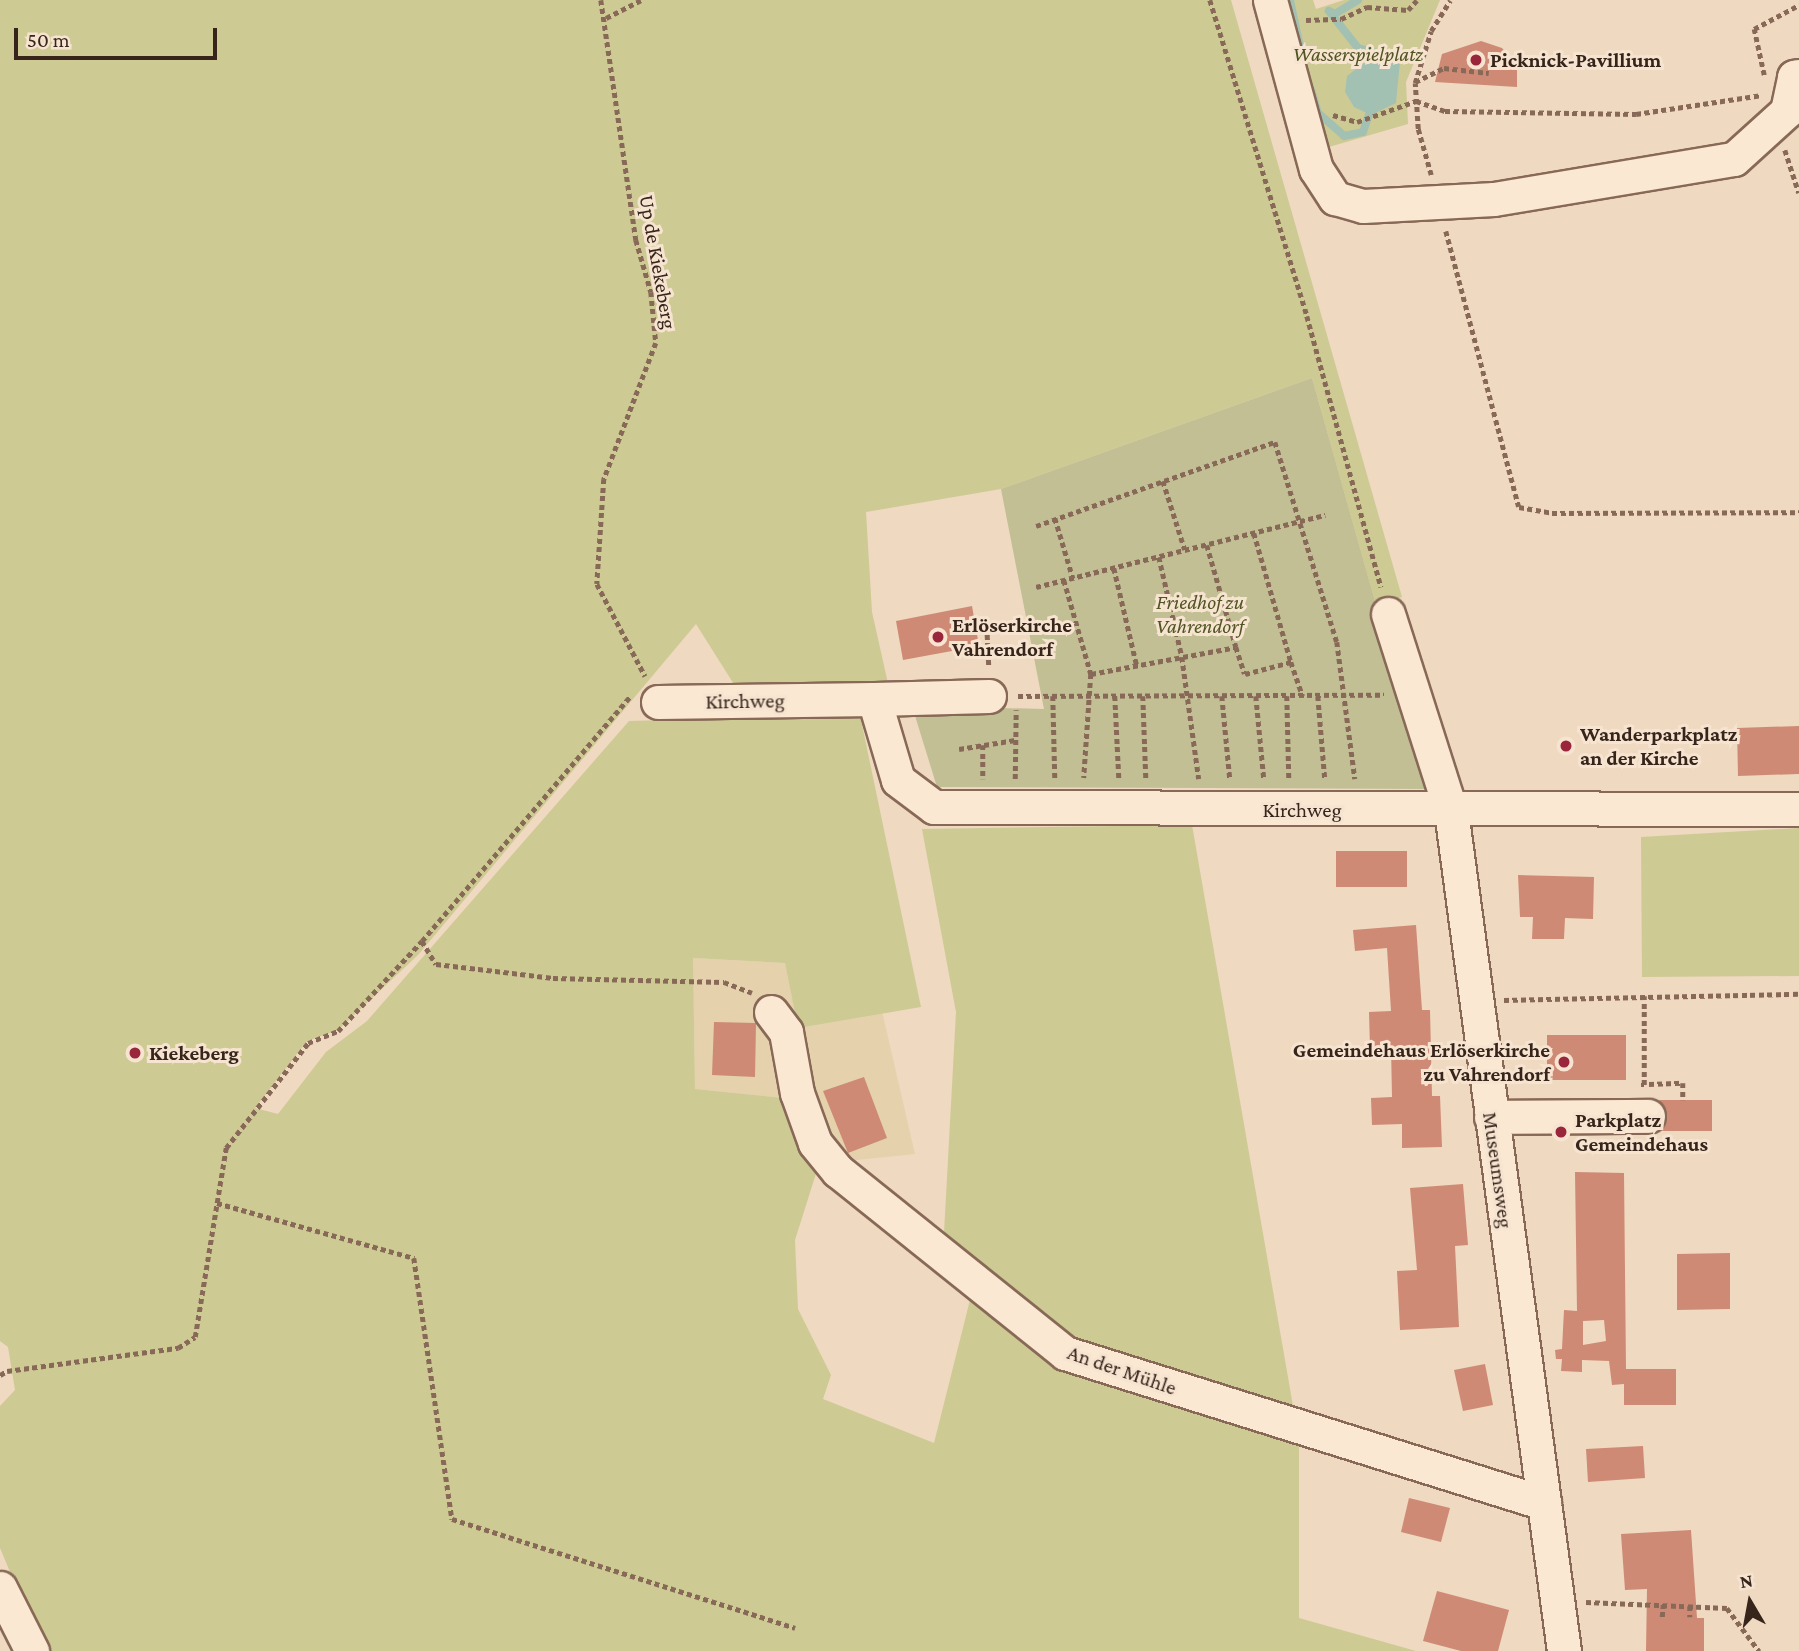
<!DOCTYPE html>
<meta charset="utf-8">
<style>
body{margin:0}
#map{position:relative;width:1799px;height:1651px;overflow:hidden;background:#efd9c0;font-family:"Crimson Pro",serif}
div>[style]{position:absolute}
.farmland>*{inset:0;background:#e5d2ad}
.green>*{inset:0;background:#cdca94}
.cemetery>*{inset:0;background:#c1bf93}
.water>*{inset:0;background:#a3c1b3}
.stream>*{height:8px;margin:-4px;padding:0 4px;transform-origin:4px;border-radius:4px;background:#a3c1b3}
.building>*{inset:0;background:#ce8a74}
.path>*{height:4.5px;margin-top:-2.25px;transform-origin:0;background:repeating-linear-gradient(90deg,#886957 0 5px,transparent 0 8.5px)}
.roads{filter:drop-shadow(2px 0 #886957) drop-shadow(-2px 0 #886957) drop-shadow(0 2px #886957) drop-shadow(0 -2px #886957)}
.minor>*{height:33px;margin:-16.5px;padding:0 16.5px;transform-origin:16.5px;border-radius:16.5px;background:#fae8d3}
.dots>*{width:19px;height:19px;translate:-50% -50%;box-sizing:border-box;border:4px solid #f6e4d0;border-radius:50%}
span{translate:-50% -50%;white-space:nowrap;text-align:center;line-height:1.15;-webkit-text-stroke:6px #f6e4d0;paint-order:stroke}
.park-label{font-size:21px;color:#505422;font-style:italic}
.poi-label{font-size:21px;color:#37251c;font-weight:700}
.left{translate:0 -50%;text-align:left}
.right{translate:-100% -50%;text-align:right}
.street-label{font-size:21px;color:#37251c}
.north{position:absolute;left:1715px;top:1567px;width:70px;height:70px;-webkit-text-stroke:5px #f6e4d0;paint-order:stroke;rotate:350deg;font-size:19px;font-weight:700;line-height:28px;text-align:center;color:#37251c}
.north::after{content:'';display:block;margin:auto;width:24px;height:32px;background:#37251c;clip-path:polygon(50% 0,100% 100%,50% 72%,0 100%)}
.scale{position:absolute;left:14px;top:28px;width:203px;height:32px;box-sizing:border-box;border:4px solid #37251c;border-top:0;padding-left:9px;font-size:21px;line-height:24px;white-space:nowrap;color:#37251c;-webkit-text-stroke:5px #f6e4d0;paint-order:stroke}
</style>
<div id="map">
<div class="farmland">
<i style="clip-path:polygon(693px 958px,785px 963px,798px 1028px,882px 1011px,915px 1154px,819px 1164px,783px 1098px,695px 1089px)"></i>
</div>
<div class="green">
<i style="clip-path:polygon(0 0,1231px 0,1402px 597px,1376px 605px,1312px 378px,1001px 489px,866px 512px,872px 612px,889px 688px,742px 697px,696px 624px,418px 955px,338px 1030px,307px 1041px,255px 1108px,278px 1114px,326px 1052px,367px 1021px,629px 721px,860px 715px,921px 1007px,798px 1028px,785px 963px,693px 958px,695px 1089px,783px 1098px,819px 1164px,795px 1240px,798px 1309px,831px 1375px,823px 1399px,934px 1443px,972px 1292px,1059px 1365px,1299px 1444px,1299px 1618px,1416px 1651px,49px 1651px,39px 1641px,0 1548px,0 1406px,15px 1390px,8px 1347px,0 1341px)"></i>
<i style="clip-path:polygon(1288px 0,1313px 0,1316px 9px,1344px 0,1440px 0,1406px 82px,1408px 124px,1322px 149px)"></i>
<i style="clip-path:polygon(1192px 825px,1293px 1406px,1068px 1338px,944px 1233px,956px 1012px,922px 829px)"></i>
<i style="clip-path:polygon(1799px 828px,1799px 976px,1642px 977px,1641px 837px)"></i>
</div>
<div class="cemetery">
<i style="clip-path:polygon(1312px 378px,1428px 789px,937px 787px,912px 706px,1044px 709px,1001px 489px)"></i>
</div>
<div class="water">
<i style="clip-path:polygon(1401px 51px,1396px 103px,1371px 115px,1354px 107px,1345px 92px,1347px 76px,1377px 53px)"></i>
</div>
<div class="stream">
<i style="left:1290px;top:0;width:62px;rotate:78deg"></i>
<i style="left:1358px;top:0;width:27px;rotate:149deg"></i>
<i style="left:1335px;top:14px;width:7px;rotate:-153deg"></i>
<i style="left:1329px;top:11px;width:47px;rotate:51.9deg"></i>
<i style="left:1358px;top:48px;width:20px;rotate:15deg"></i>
<i style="left:1377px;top:53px;width:9px;rotate:96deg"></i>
<i style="left:1311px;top:90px;width:24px;rotate:73deg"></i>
<i style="left:1318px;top:113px;width:35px;rotate:41deg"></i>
<i style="left:1344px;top:136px;width:19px;rotate:-12deg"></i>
<i style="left:1363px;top:132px;width:28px;rotate:-71deg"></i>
</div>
<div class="building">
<i style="clip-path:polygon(1481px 41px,1502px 48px,1517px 66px,1517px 87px,1435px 82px,1442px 54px)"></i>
<i style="clip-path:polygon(972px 606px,979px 646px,903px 660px,896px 621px)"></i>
<i style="clip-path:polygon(1799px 726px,1799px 774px,1738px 776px,1737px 728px)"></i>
<i style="clip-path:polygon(1336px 851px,1407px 851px,1407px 887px,1336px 887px)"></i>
<i style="clip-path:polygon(1518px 875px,1594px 877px,1593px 919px,1565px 918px,1564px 939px,1532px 939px,1533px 917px,1520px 917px)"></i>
<i style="clip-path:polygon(1416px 925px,1422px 1010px,1430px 1010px,1432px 1096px,1440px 1096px,1442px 1147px,1402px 1148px,1402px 1124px,1372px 1125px,1371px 1098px,1392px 1097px,1391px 1047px,1370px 1047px,1369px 1012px,1391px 1011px,1387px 948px,1355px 951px,1353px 930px)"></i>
<i style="clip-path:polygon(714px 1022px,756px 1023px,755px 1077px,712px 1075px)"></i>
<i style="clip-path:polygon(1547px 1035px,1626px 1035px,1626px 1080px,1547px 1080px)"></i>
<i style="clip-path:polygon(864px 1077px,887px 1138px,848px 1153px,823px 1091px)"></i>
<i style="clip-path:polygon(1659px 1100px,1712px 1100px,1712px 1131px,1659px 1131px,1667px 1115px)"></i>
<i style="clip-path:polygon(evenodd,1575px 1172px,1624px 1173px,1626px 1369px,1676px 1369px,1676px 1405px,1624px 1405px,1624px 1384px,1612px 1385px,1609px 1361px,1582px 1360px,1582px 1372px,1561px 1371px,1562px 1359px,1556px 1359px,1555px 1350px,1562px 1349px,1564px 1310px,1577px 1311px,1575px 1172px,1604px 1320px,1606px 1341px,1583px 1345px,1583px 1321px,1604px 1320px)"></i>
<i style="clip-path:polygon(1463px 1184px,1468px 1245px,1455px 1246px,1459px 1327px,1400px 1330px,1397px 1271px,1417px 1270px,1410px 1188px)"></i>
<i style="clip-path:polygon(1730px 1253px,1730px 1309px,1677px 1310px,1677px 1254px)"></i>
<i style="clip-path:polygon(1485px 1364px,1493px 1405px,1463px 1411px,1454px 1370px)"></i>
<i style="clip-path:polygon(1643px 1446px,1645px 1478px,1588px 1482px,1586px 1449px)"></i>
<i style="clip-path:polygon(1409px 1498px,1450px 1508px,1441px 1542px,1401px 1532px)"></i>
<i style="clip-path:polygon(1691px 1530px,1697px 1618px,1704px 1618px,1704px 1651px,1646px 1651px,1647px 1589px,1625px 1590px,1621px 1534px)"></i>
<i style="clip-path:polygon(1437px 1591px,1509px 1610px,1498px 1651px,1461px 1651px,1423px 1641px)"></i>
</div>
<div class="path">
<i style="left:601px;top:0;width:243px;rotate:81.7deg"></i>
<i style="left:636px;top:240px;width:54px;rotate:73.9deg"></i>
<i style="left:651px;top:292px;width:51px;rotate:84.4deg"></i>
<i style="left:656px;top:343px;width:146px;rotate:110.9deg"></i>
<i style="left:604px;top:479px;width:105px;rotate:93.8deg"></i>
<i style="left:597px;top:584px;width:104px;rotate:62.4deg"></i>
<i style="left:1210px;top:0;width:331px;rotate:72.9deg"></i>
<i style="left:1307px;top:316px;width:281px;rotate:74.7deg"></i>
<i style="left:606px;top:18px;width:39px;rotate:-27deg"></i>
<i style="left:1306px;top:20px;width:35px;rotate:-2deg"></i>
<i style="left:1341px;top:19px;width:29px;rotate:-25deg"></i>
<i style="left:1367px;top:7px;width:41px;rotate:4.2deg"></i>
<i style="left:1408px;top:10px;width:13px;rotate:-48deg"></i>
<i style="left:1764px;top:75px;width:47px;rotate:-102.3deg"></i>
<i style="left:1754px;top:29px;width:51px;rotate:-28.1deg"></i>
<i style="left:1415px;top:82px;width:32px;rotate:-26deg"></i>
<i style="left:1444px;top:68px;width:45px;rotate:6.3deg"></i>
<i style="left:1333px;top:115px;width:25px;rotate:16deg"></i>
<i style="left:1357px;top:122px;width:63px;rotate:-19.6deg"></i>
<i style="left:1416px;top:101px;width:31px;rotate:19deg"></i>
<i style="left:1445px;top:111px;width:191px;rotate:0.9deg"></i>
<i style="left:1636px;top:114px;width:126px;rotate:-8.6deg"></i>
<i style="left:1785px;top:150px;width:45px;rotate:72deg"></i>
<i style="left:1431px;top:175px;width:48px;rotate:-105.8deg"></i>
<i style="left:1418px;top:129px;width:46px;rotate:-93.7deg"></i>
<i style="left:1415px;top:83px;width:54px;rotate:-72.9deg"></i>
<i style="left:1431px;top:31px;width:36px;rotate:-58deg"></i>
<i style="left:1446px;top:231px;width:285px;rotate:75.2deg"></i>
<i style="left:1519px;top:507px;width:34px;rotate:10deg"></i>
<i style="left:1552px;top:513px;width:247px;rotate:-0.2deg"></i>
<i style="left:1163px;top:481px;width:72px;rotate:72.3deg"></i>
<i style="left:1055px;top:518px;width:63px;rotate:73.3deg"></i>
<i style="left:1036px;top:526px;width:253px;rotate:-19.4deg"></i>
<i style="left:1275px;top:442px;width:209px;rotate:72.8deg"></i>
<i style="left:1337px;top:642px;width:138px;rotate:82.5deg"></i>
<i style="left:1254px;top:533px;width:134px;rotate:74deg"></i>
<i style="left:1207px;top:545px;width:106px;rotate:74.1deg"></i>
<i style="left:1159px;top:557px;width:103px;rotate:77deg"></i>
<i style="left:1182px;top:657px;width:123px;rotate:82.1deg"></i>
<i style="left:1114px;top:568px;width:101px;rotate:76.8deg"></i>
<i style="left:1064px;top:580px;width:98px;rotate:74deg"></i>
<i style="left:1091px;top:674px;width:104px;rotate:93.9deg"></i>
<i style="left:1036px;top:587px;width:298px;rotate:-14deg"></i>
<i style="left:976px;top:628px;width:11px;rotate:-10deg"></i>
<i style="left:987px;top:626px;width:41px;rotate:87.2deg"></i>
<i style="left:1091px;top:674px;width:147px;rotate:-10.5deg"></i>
<i style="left:1236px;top:647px;width:28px;rotate:72deg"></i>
<i style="left:1245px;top:674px;width:48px;rotate:-14.6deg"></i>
<i style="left:1291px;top:662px;width:36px;rotate:71deg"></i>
<i style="left:1018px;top:696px;width:366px;rotate:-0.2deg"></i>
<i style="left:1053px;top:696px;width:83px;rotate:88.6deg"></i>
<i style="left:1115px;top:696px;width:83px;rotate:87.2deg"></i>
<i style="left:1143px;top:696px;width:83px;rotate:87.9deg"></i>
<i style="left:1222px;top:696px;width:83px;rotate:84.5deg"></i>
<i style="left:1256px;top:696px;width:83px;rotate:84.5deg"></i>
<i style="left:1287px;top:696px;width:83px;rotate:88.6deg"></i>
<i style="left:1318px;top:696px;width:83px;rotate:85.2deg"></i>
<i style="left:983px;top:745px;width:34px;rotate:90deg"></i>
<i style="left:959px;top:749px;width:57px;rotate:-9.1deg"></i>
<i style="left:1015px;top:779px;width:69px;rotate:-89.2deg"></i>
<i style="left:422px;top:941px;width:27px;rotate:59deg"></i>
<i style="left:436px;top:964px;width:118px;rotate:6.8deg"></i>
<i style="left:553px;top:978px;width:171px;rotate:1.3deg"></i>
<i style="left:724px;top:982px;width:30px;rotate:21deg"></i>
<i style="left:1504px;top:1000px;width:295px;rotate:-1.2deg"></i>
<i style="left:1649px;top:1084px;width:34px;rotate:-2deg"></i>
<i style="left:1683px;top:1083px;width:17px;rotate:90deg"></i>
<i style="left:1641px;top:1085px;width:3px"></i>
<i style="left:1644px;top:1085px;width:89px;rotate:-90deg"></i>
<i style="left:217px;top:1203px;width:205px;rotate:15.6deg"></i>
<i style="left:414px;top:1258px;width:264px;rotate:81.7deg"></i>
<i style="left:452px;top:1519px;width:360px;rotate:17.6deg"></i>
<i style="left:0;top:1375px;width:8px;rotate:-30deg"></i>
<i style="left:7px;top:1371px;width:173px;rotate:-7.7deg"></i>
<i style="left:178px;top:1348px;width:20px;rotate:-33deg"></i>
<i style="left:195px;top:1337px;width:192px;rotate:-80.7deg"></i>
<i style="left:226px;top:1148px;width:133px;rotate:-52deg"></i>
<i style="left:308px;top:1043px;width:32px;rotate:-22deg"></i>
<i style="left:338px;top:1031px;width:123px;rotate:-47deg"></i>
<i style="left:422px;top:941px;width:321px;rotate:-49.6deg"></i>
<i style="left:1586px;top:1602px;width:141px;rotate:2.4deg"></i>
<i style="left:1727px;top:1608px;width:54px;rotate:53.3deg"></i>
<i style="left:1690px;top:1606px;width:11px;rotate:90deg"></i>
<i style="left:1662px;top:1617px;width:12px;rotate:-85deg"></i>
</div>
<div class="roads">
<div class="minor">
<i style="left:1270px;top:0;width:175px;rotate:74.8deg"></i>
<i style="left:1316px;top:169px;width:35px;rotate:57deg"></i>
<i style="left:1335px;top:198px;width:29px;rotate:16deg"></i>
<i style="left:1363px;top:206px;width:131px;rotate:-3.1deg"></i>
<i style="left:1494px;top:199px;width:243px;rotate:-9.5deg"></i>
<i style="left:1734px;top:159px;width:72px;rotate:-42.2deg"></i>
<i style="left:1787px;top:111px;width:35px;rotate:-78deg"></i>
<i style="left:1794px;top:77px;width:5px;rotate:-11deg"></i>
<i style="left:1388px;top:614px;width:207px;rotate:72.3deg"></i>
<i style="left:1451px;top:811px;width:848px;rotate:82.34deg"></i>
<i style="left:874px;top:699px;width:115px;rotate:-1.5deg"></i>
<i style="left:658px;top:702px;width:216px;rotate:-0.8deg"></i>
<i style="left:874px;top:699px;width:84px;rotate:73.5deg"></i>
<i style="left:898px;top:780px;width:45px;rotate:36.9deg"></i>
<i style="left:934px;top:807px;width:865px;rotate:0.13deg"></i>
<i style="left:771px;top:1012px;width:25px;rotate:53deg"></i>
<i style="left:786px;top:1032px;width:62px;rotate:79.8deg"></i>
<i style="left:797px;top:1093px;width:53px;rotate:70.2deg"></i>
<i style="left:815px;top:1143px;width:36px;rotate:51deg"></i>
<i style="left:838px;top:1171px;width:291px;rotate:38.7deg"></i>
<i style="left:1065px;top:1353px;width:502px;rotate:17.39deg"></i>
<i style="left:1491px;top:1117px;width:157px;rotate:-0.4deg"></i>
<i style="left:0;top:1588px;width:71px;rotate:63.1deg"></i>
</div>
</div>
<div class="dots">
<i style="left:1476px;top:60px;background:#99263a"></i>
<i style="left:938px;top:637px;background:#99263a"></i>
<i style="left:1566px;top:746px;background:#99263a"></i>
<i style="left:135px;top:1053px;background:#99263a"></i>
<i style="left:1564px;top:1062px;background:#99263a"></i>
<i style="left:1561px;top:1132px;background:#99263a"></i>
</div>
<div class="park-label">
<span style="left:1358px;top:54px">Wasserspielplatz</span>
<span style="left:1200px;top:614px">Friedhof zu<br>Vahrendorf</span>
</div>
<div class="poi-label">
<span class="left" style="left:1490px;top:60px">Picknick-Pavillium</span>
<span class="left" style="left:952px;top:637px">Erlöserkirche<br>Vahrendorf</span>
<span class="left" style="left:1580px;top:746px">Wanderparkplatz<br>an der Kirche</span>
<span class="right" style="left:1550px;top:1062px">Gemeindehaus Erlöserkirche<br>zu Vahrendorf</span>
<span class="left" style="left:149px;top:1053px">Kiekeberg</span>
<span class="left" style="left:1575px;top:1132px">Parkplatz<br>Gemeindehaus</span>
</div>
<div class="street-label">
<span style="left:658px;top:262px;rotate:80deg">Up de Kiekeberg</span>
<span style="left:745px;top:701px;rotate:-1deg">Kirchweg</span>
<span style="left:1302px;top:810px">Kirchweg</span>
<span style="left:1498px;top:1170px;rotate:82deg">Museumsweg</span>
<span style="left:1122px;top:1370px;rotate:19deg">An der Mühle</span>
</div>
<div class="north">N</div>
<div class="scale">50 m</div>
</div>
